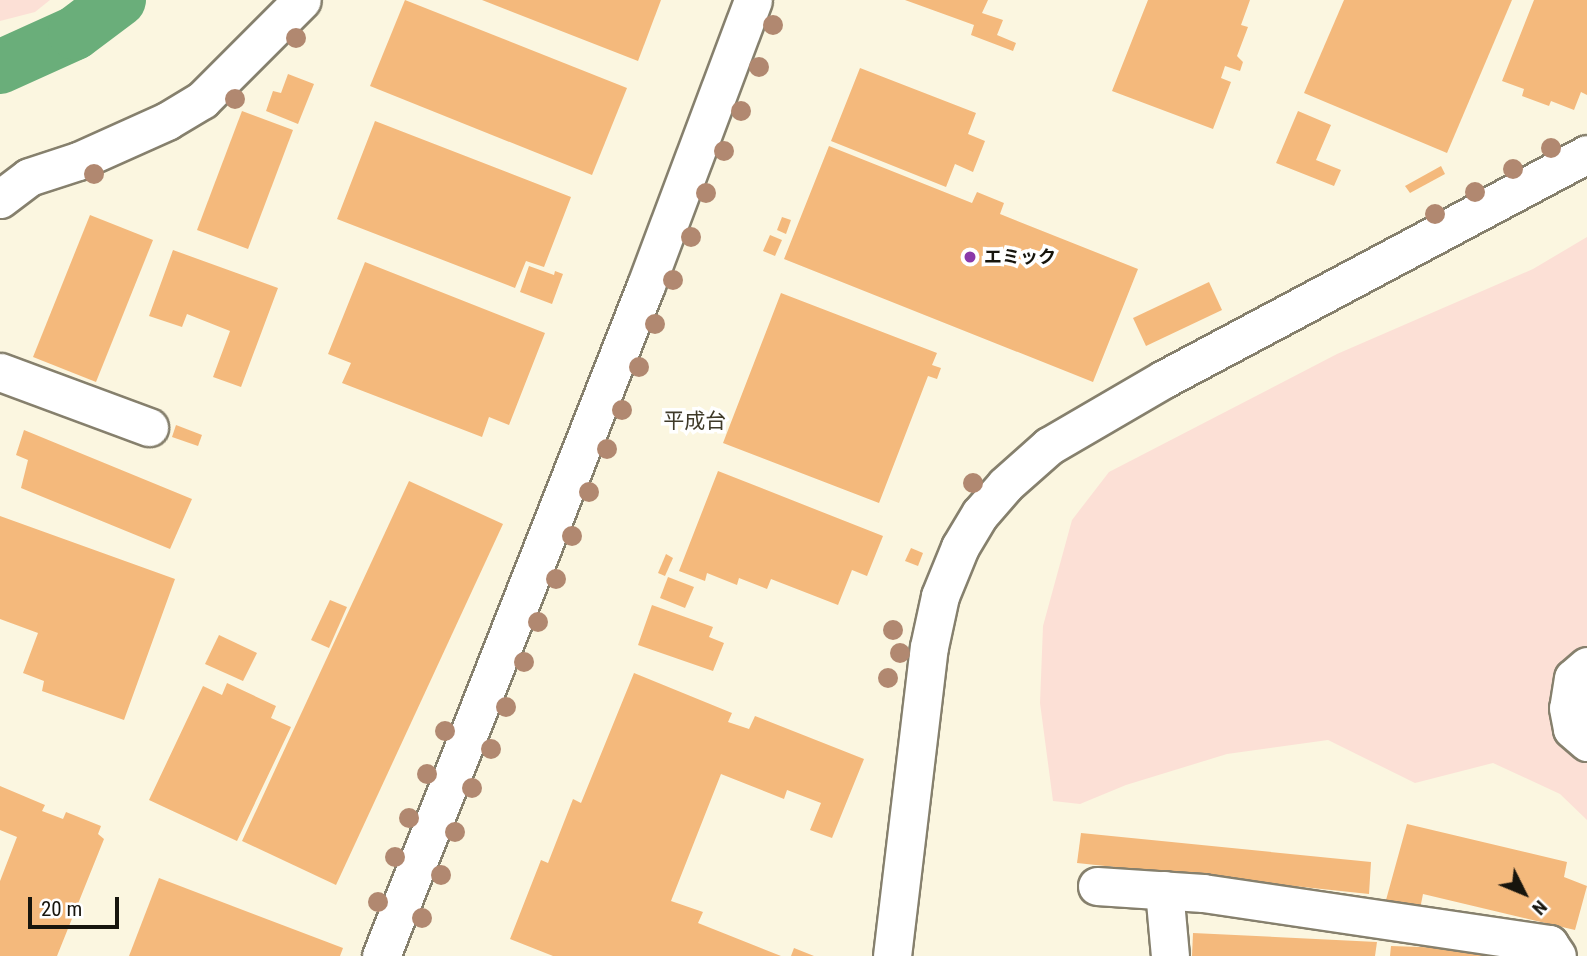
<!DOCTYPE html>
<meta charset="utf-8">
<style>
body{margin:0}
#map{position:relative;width:1587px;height:956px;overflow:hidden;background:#fbf6e0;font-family:"Roboto Condensed","Noto Sans JP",sans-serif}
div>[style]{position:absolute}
.green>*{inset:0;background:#fce0d6}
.river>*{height:54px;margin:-27px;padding:0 27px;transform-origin:27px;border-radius:27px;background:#6aae7a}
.building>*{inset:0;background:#f4b97c}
.roads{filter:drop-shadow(2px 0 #86806d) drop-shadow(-2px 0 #86806d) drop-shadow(0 2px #86806d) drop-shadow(0 -2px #86806d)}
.minor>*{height:37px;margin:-18.5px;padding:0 18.5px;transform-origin:18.5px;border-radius:18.5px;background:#fff}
.trees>*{width:20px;height:20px;margin:-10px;border-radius:50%;background:#b18870}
.dots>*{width:19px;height:19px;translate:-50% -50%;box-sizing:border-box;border:4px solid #fff;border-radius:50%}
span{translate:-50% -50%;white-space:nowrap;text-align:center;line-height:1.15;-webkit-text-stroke:7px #fff;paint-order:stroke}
.poi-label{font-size:18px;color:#17150d;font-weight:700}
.left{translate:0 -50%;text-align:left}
.quarter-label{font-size:21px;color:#3f3a29}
.north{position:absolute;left:1489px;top:858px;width:70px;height:70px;-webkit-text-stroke:5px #fff;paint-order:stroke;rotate:133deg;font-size:19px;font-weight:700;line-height:28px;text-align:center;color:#17150d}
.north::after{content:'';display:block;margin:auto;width:24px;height:32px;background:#17150d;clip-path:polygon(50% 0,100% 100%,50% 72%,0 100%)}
.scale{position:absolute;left:28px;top:897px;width:91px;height:32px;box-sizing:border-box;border:4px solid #17150d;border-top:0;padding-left:9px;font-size:21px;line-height:24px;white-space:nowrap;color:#17150d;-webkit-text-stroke:5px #fff;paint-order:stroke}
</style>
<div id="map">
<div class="green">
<i style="clip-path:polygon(0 0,50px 0,35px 12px,0 21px)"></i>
<i style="clip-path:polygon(1587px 237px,1587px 820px,1560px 794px,1493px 763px,1415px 783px,1328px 740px,1227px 754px,1126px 785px,1080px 804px,1053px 801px,1040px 703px,1043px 626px,1072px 520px,1109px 472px,1337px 354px,1533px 269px)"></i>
</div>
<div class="river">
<i style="left:0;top:67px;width:82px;rotate:-24.4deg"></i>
<i style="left:75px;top:33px;width:55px;rotate:-36.9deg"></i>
</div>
<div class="building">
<i style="clip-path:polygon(405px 0,627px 88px,592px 175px,370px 86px)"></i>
<i style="clip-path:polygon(482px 0,661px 0,638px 61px)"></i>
<i style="clip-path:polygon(905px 0,988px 0,982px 13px,1003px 20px,997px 35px,1016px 43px,1013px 51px,971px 35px,974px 25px)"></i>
<i style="clip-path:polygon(1148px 0,1250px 0,1241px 25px,1248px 27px,1237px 56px,1243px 62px,1240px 71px,1225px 66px,1221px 78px,1231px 82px,1213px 129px,1112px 91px)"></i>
<i style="clip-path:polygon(1344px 0,1512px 0,1447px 153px,1304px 93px)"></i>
<i style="clip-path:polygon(1534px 0,1587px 0,1587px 95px,1581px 92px,1574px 110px,1551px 101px,1549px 106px,1522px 96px,1524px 89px,1502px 81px)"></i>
<i style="clip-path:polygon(860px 68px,976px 113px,968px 134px,985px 141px,973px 172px,955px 164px,946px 187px,831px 141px)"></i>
<i style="clip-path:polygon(288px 74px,314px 84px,298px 124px,266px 111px,273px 91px,281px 93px)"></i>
<i style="clip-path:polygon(242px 111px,293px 130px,248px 249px,197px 230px)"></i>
<i style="clip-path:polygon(1298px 111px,1331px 125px,1316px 160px,1341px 170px,1334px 186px,1276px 163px)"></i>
<i style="clip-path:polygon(375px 121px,571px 197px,544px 267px,526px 261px,515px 288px,337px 219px)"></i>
<i style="clip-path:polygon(829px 146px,972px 203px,977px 192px,1004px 203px,1000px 214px,1138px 269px,1093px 382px,784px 259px)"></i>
<i style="clip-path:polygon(1441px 166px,1445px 174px,1410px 193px,1405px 186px)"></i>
<i style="clip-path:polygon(90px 215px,153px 240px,96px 382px,33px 357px)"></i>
<i style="clip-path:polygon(782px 217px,791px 220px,786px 234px,777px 230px)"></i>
<i style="clip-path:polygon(770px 235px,782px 240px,775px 256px,763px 251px)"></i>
<i style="clip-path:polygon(173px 250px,278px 288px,241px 387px,213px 377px,230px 331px,187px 314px,182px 327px,149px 316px)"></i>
<i style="clip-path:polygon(365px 262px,545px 333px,509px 425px,489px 417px,482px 437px,342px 383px,351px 363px,328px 354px)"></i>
<i style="clip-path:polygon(529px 266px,554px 275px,555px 271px,563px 274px,552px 304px,520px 292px)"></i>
<i style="clip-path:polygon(1209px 282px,1222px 310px,1146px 346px,1133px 318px)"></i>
<i style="clip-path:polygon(781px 293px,937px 353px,932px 365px,941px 368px,937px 379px,928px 376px,879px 503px,723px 443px)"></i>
<i style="clip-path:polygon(176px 425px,202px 435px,198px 446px,172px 437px)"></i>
<i style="clip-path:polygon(24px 430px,192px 499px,170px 549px,21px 488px,28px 460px,16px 455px)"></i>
<i style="clip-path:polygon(718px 471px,883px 536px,867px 576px,852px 570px,838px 605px,771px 579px,767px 589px,739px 578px,737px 585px,707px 573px,705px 581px,679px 571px)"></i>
<i style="clip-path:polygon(409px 481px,503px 524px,336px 885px,242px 841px)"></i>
<i style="clip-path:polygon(0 516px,175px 579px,124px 720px,42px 691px,44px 681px,23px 673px,38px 633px,0 619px)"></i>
<i style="clip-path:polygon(911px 548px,923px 553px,918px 566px,905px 561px)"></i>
<i style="clip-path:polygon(666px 554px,673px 558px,665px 576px,658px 573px)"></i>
<i style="clip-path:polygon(668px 577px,694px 587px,685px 608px,660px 598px)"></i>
<i style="clip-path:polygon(330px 600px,347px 607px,329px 648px,311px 640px)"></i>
<i style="clip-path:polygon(652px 605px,713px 627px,709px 637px,724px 643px,713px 671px,638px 645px)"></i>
<i style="clip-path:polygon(219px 635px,257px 653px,243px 681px,205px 664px)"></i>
<i style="clip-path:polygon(634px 673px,732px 713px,728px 722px,749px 729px,755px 716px,864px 759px,832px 838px,810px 830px,821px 803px,787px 790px,784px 799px,721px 774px,671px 901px,703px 912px,698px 923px,781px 956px,553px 956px,510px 939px,541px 860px,548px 863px,573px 799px,581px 803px)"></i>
<i style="clip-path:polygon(227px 683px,276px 706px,271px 718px,291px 727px,237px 841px,149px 800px,203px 686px,222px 695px)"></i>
<i style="clip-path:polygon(0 786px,45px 805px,42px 811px,63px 819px,66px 812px,101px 826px,98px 834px,104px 839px,57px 956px,0 956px,0 881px,17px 837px,0 830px)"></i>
<i style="clip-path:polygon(1407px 824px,1567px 862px,1564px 877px,1587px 886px,1575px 930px,1423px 894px,1420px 909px,1386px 900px)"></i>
<i style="clip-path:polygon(1081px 833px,1371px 862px,1369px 894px,1077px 863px)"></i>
<i style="clip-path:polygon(159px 878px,343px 948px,340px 956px,129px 956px)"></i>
<i style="clip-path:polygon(1193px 933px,1377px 942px,1375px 956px,1192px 956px)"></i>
<i style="clip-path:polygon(1391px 946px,1535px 951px,1535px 956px,1390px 956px)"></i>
<i style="clip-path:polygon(794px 948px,814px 956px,791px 956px)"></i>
</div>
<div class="roads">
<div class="minor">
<i style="left:0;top:199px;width:36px;rotate:-37deg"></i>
<i style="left:29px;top:177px;width:52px;rotate:-18.1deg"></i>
<i style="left:78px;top:161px;width:98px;rotate:-24.2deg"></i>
<i style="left:167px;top:121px;width:41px;rotate:-31deg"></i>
<i style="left:202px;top:100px;width:141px;rotate:-45deg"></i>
<i style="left:0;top:372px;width:159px;rotate:20.3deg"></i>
<i style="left:1587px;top:666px;width:18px;rotate:139deg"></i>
<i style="left:1573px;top:678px;width:30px;rotate:99deg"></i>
<i style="left:1568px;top:708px;width:21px;rotate:79deg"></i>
<i style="left:1572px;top:729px;width:20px;rotate:41deg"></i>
<i style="left:1097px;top:886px;width:106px;rotate:3.8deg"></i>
<i style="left:1203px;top:893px;width:350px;rotate:8.4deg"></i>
<i style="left:1549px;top:944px;width:14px;rotate:56deg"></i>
<i style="left:1164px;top:890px;width:66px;rotate:84.8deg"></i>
<i style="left:381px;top:956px;width:721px;rotate:-68.45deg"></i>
<i style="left:646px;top:285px;width:304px;rotate:-69.4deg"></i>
<i style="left:892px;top:956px;width:311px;rotate:-83.2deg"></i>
<i style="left:929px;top:647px;width:52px;rotate:-77.8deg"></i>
<i style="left:940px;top:596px;width:53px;rotate:-67.8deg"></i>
<i style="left:960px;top:547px;width:39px;rotate:-59deg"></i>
<i style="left:980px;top:514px;width:38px;rotate:-49deg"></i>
<i style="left:1005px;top:485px;width:59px;rotate:-41.6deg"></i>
<i style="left:1049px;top:446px;width:133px;rotate:-30.2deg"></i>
<i style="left:1164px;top:379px;width:479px;rotate:-28deg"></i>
</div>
</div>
<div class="trees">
<i style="left:773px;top:25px"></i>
<i style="left:296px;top:38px"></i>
<i style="left:759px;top:67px"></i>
<i style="left:235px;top:99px"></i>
<i style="left:741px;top:111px"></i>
<i style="left:1551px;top:148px"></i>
<i style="left:724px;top:151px"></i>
<i style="left:1513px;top:169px"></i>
<i style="left:94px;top:174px"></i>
<i style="left:1475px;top:192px"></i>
<i style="left:706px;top:193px"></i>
<i style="left:1435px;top:214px"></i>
<i style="left:691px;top:237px"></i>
<i style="left:673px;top:280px"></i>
<i style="left:655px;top:324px"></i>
<i style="left:639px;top:367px"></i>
<i style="left:622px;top:410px"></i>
<i style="left:607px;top:449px"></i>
<i style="left:973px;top:483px"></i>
<i style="left:589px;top:492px"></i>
<i style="left:572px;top:536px"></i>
<i style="left:556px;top:579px"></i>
<i style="left:538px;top:622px"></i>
<i style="left:893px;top:630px"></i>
<i style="left:900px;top:653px"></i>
<i style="left:524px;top:662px"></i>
<i style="left:888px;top:678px"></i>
<i style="left:506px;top:707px"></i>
<i style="left:445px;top:731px"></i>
<i style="left:491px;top:749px"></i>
<i style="left:427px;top:774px"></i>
<i style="left:472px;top:788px"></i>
<i style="left:409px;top:818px"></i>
<i style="left:455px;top:832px"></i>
<i style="left:395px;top:857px"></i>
<i style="left:441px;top:875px"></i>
<i style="left:378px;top:902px"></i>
<i style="left:422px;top:918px"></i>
</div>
<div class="dots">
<i style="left:970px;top:257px;background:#8b39a9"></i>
</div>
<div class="poi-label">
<span class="left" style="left:984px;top:257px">エミック</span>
</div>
<div class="quarter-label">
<span style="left:695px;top:421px">平成台</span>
</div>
<div class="north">N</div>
<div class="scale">20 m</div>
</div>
